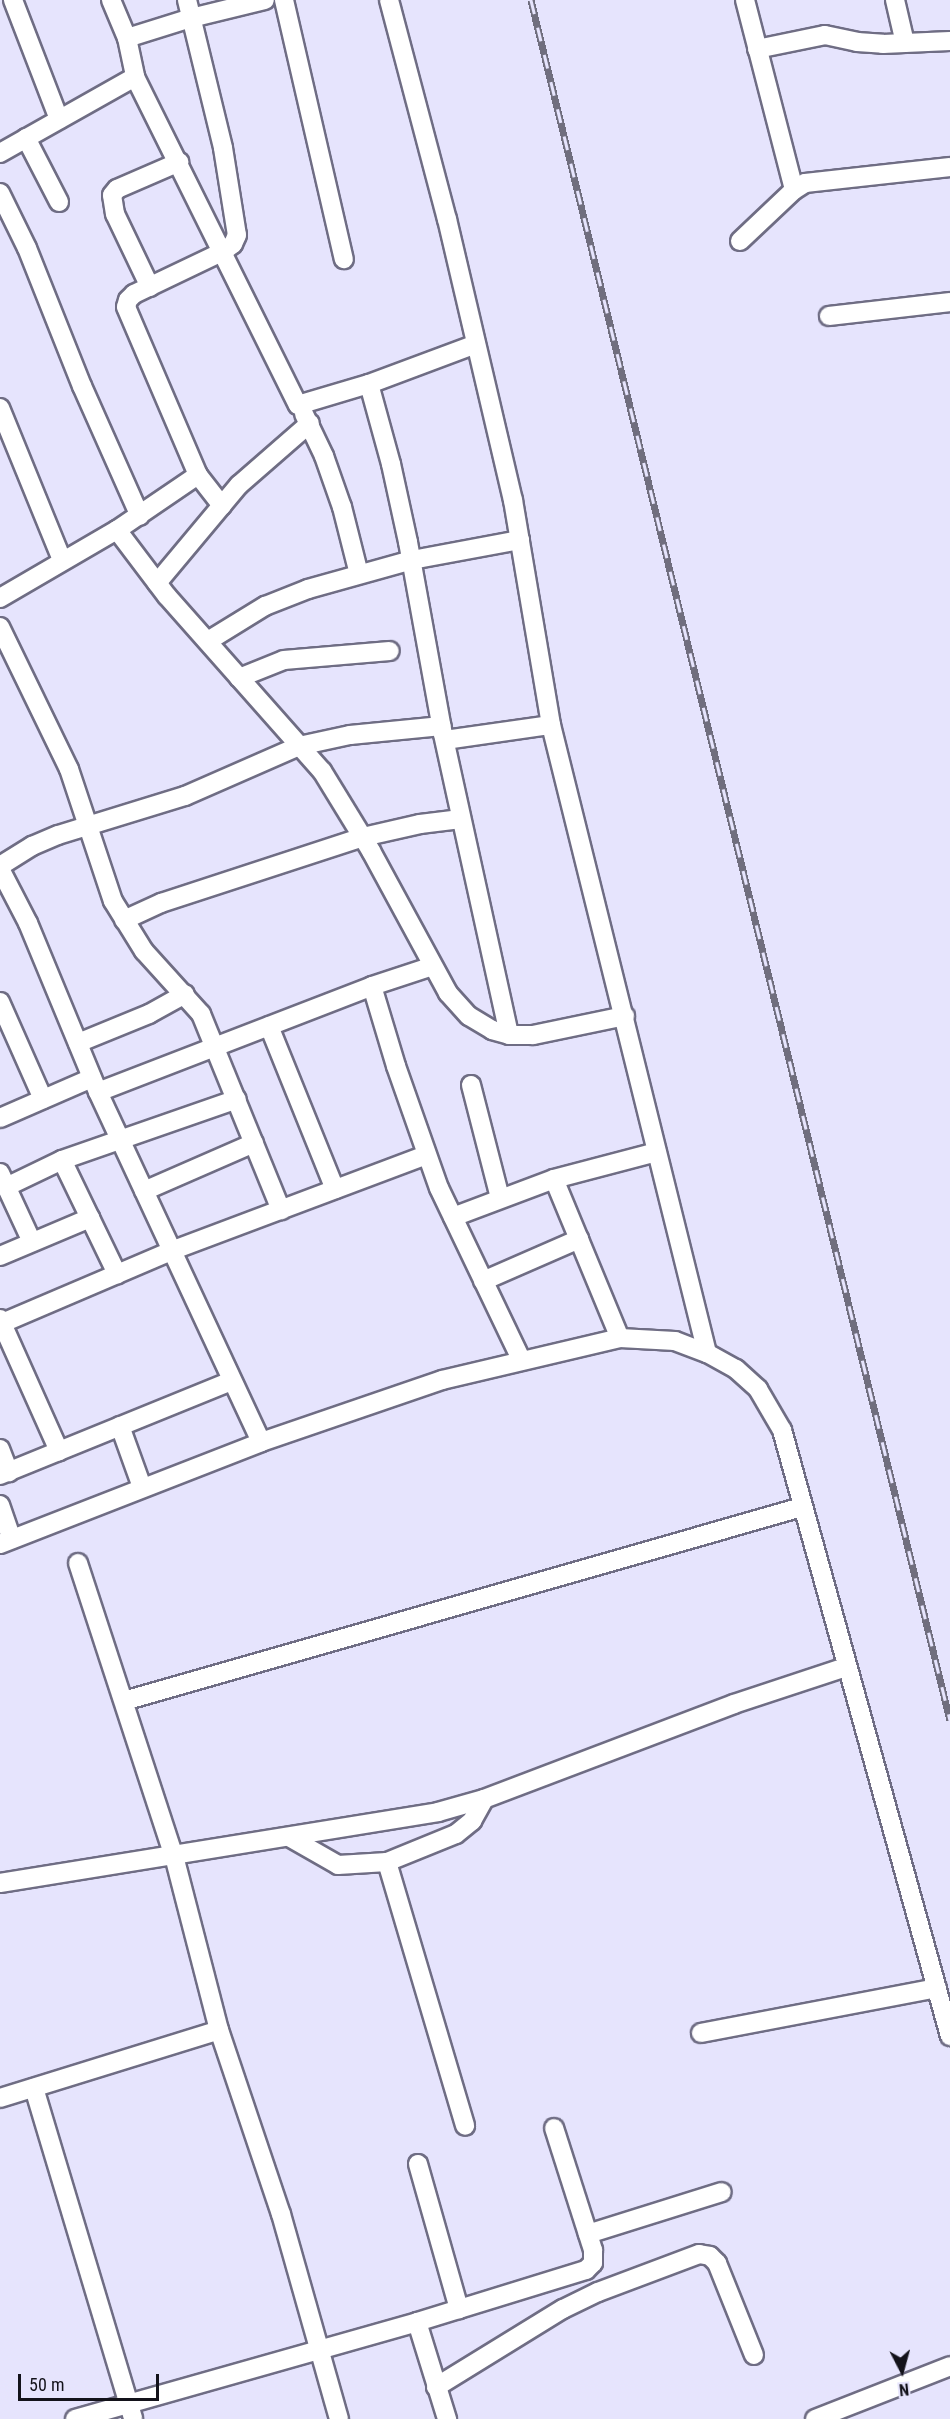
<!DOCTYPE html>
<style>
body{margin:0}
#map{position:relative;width:950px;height:2419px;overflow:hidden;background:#e6e4fd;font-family:"Roboto Condensed",sans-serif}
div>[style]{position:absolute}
.roads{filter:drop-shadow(2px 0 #6f6d84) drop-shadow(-2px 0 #6f6d84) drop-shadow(0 2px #6f6d84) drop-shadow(0 -2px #6f6d84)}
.street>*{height:18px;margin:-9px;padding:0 9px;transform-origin:9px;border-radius:9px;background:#fff}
.rail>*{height:7px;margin-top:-3.5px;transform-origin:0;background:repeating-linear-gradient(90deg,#e6e4fd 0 14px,#706e7e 0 28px);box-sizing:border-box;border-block:2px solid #706e7e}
span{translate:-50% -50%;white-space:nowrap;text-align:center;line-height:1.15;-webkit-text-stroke:4.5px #e6e4fd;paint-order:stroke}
.north{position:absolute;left:872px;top:2341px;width:60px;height:60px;-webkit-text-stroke:4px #e6e4fd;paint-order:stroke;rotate:174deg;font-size:16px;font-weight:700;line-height:24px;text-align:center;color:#13121a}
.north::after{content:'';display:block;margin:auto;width:21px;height:27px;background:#13121a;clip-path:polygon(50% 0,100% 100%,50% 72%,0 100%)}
.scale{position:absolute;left:18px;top:2374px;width:141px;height:27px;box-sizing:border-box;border:3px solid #13121a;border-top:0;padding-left:8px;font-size:18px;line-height:21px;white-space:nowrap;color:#13121a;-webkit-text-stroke:4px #e6e4fd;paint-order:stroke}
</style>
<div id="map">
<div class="roads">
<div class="street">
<i style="left:13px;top:0;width:128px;rotate:68.9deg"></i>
<i style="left:111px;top:0;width:41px;rotate:67.2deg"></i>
<i style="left:127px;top:38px;width:40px;rotate:78deg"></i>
<i style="left:135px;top:77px;width:366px;rotate:63.6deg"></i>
<i style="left:298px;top:405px;width:74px;rotate:-16.5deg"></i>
<i style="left:369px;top:384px;width:114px;rotate:-20.5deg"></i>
<i style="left:187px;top:0;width:152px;rotate:76.3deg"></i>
<i style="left:223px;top:148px;width:88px;rotate:80.9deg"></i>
<i style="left:237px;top:235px;width:10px;rotate:114deg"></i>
<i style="left:233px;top:244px;width:11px;rotate:142deg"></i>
<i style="left:224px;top:251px;width:100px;rotate:154.5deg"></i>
<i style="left:134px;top:294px;width:8px;rotate:135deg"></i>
<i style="left:128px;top:300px;width:7px;rotate:106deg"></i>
<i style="left:126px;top:307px;width:183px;rotate:66.8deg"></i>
<i style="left:198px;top:475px;width:39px;rotate:52deg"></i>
<i style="left:284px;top:0;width:266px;rotate:77deg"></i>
<i style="left:389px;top:0;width:227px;rotate:75.2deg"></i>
<i style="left:447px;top:219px;width:289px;rotate:76.8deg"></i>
<i style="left:513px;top:500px;width:228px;rotate:80.4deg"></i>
<i style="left:551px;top:725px;width:647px;rotate:76.05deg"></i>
<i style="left:745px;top:0;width:196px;rotate:75.5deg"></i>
<i style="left:895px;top:0;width:44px;rotate:76.9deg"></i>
<i style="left:127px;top:38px;width:67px;rotate:-17.4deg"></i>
<i style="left:191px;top:18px;width:76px;rotate:-13.7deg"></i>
<i style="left:757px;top:49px;width:69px;rotate:-11.6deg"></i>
<i style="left:825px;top:35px;width:33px;rotate:12deg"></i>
<i style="left:857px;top:42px;width:26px;rotate:4deg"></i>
<i style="left:883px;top:44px;width:67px;rotate:-2.6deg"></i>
<i style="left:26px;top:138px;width:72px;rotate:62.7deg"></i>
<i style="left:0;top:153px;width:155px;rotate:-29.4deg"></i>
<i style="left:0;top:193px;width:61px;rotate:63.9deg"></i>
<i style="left:27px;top:248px;width:149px;rotate:68.3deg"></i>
<i style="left:82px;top:386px;width:142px;rotate:66deg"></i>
<i style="left:740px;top:241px;width:74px;rotate:-43.4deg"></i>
<i style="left:794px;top:190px;width:13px;rotate:-32deg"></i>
<i style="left:805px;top:183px;width:146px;rotate:-6.3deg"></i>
<i style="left:150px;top:287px;width:81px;rotate:-115.6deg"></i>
<i style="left:115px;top:214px;width:19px;rotate:-99deg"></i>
<i style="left:112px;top:195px;width:8px;rotate:-50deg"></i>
<i style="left:117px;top:189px;width:68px;rotate:-23.5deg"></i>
<i style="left:829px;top:316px;width:122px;rotate:-6.6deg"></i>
<i style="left:369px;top:384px;width:83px;rotate:74.6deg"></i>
<i style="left:391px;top:464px;width:80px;rotate:77.7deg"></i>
<i style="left:408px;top:542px;width:195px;rotate:79.7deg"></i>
<i style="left:443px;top:734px;width:308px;rotate:77.6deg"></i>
<i style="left:0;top:408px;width:164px;rotate:67.8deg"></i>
<i style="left:304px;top:414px;width:47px;rotate:64.5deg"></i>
<i style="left:324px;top:456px;width:54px;rotate:70.6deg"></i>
<i style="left:342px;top:507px;width:69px;rotate:75.8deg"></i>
<i style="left:117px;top:530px;width:83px;rotate:52.9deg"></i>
<i style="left:167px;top:596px;width:234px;rotate:48.5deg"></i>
<i style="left:322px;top:771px;width:94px;rotate:58.5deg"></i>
<i style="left:371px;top:851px;width:162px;rotate:61.5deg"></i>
<i style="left:448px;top:993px;width:31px;rotate:48deg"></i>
<i style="left:469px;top:1016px;width:27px;rotate:31deg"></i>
<i style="left:492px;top:1030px;width:18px;rotate:16deg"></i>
<i style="left:509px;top:1035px;width:24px"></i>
<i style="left:533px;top:1035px;width:94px;rotate:-11.7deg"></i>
<i style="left:157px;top:583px;width:128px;rotate:-50.1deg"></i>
<i style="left:239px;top:485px;width:94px;rotate:-41.1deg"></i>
<i style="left:0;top:598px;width:135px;rotate:-30.2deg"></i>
<i style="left:117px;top:530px;width:98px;rotate:-34.2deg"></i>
<i style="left:0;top:627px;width:158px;rotate:64.1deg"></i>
<i style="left:69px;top:769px;width:139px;rotate:71.6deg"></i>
<i style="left:113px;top:901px;width:59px;rotate:58.2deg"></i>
<i style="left:144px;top:951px;width:85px;rotate:47.9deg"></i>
<i style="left:201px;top:1014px;width:212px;rotate:67.8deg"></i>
<i style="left:208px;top:641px;width:67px;rotate:-31.6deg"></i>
<i style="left:265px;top:606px;width:46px;rotate:-21.6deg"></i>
<i style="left:308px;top:589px;width:108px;rotate:-15.6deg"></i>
<i style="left:412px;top:560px;width:110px;rotate:-10.5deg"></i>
<i style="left:239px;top:678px;width:48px;rotate:-21.8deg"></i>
<i style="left:284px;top:660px;width:106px;rotate:-4.9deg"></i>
<i style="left:445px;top:740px;width:107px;rotate:-8.1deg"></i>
<i style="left:0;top:866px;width:38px;rotate:-32deg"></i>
<i style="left:32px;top:846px;width:28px;rotate:-23deg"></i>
<i style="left:58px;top:835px;width:133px;rotate:-17.1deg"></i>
<i style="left:185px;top:796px;width:124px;rotate:-23.7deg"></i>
<i style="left:299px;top:746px;width:52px;rotate:-12.2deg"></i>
<i style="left:350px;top:735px;width:92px;rotate:-5.6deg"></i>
<i style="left:0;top:869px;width:61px;rotate:62.6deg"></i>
<i style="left:28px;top:923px;width:183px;rotate:67.5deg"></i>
<i style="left:98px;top:1092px;width:386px;rotate:65deg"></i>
<i style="left:124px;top:920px;width:41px;rotate:-24.7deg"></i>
<i style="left:161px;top:903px;width:213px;rotate:-18.1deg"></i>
<i style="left:363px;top:837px;width:58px;rotate:-12.8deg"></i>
<i style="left:420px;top:824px;width:41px;rotate:-7deg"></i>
<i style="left:372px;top:986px;width:84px;rotate:73.3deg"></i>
<i style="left:396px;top:1066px;width:129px;rotate:70.6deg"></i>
<i style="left:439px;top:1188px;width:190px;rotate:64.4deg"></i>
<i style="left:0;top:1002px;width:106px;rotate:66.1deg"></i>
<i style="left:269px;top:1026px;width:176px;rotate:68deg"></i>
<i style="left:78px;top:1043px;width:77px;rotate:-22.2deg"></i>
<i style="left:149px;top:1014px;width:41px;rotate:-29.1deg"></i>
<i style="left:471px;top:1085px;width:117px;rotate:75.6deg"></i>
<i style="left:98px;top:1092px;width:294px;rotate:-21.1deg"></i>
<i style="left:372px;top:986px;width:64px;rotate:-18.2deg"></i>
<i style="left:0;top:1118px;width:100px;rotate:-23.5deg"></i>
<i style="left:62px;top:1160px;width:127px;rotate:64.2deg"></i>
<i style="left:0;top:1173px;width:76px;rotate:65.1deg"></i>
<i style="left:554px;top:1179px;width:172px;rotate:67.5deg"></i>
<i style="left:6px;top:1187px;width:62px;rotate:-25.7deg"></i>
<i style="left:62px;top:1160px;width:185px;rotate:-19.2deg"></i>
<i style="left:144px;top:1191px;width:120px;rotate:-23.6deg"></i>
<i style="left:453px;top:1217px;width:108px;rotate:-20.6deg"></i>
<i style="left:554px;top:1179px;width:106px;rotate:-14.7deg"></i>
<i style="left:0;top:1256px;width:98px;rotate:-22.9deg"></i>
<i style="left:483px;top:1281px;width:105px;rotate:-23.6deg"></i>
<i style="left:0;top:1319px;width:145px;rotate:65.9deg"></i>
<i style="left:0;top:1324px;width:186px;rotate:-23.1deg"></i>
<i style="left:171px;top:1251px;width:273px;rotate:-20.6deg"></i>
<i style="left:120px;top:1426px;width:65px;rotate:70.2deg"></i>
<i style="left:0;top:1449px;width:25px;rotate:69deg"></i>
<i style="left:0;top:1475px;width:250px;rotate:-22.1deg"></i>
<i style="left:0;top:1505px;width:36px;rotate:71deg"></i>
<i style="left:0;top:1544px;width:280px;rotate:-21.3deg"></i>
<i style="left:261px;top:1442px;width:191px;rotate:-18.9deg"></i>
<i style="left:442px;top:1380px;width:183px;rotate:-13.3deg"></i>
<i style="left:620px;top:1338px;width:55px;rotate:3.1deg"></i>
<i style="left:675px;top:1341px;width:34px;rotate:21deg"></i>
<i style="left:707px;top:1353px;width:33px;rotate:29deg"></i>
<i style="left:736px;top:1369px;width:30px;rotate:42deg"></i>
<i style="left:758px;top:1389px;width:48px;rotate:59.7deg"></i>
<i style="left:782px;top:1430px;width:629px;rotate:74.51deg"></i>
<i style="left:78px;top:1563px;width:308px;rotate:71.9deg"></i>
<i style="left:174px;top:1856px;width:180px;rotate:75.5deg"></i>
<i style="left:219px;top:2030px;width:194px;rotate:71.4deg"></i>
<i style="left:281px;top:2214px;width:213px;rotate:74.2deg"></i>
<i style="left:124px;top:1701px;width:705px;rotate:-15.97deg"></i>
<i style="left:289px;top:1837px;width:56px;rotate:29.7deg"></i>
<i style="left:338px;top:1865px;width:49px;rotate:-3.5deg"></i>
<i style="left:387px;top:1862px;width:74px;rotate:-22.1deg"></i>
<i style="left:456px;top:1834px;width:21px;rotate:-39deg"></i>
<i style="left:472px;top:1821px;width:25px;rotate:-61deg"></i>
<i style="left:387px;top:1862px;width:275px;rotate:73.5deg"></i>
<i style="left:0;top:1883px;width:444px;rotate:-9.2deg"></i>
<i style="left:438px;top:1812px;width:48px;rotate:-15.8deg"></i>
<i style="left:484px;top:1799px;width:267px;rotate:-20.8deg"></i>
<i style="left:734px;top:1704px;width:118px;rotate:-18.3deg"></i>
<i style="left:701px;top:2033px;width:240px;rotate:-10.8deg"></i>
<i style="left:34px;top:2088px;width:345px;rotate:73.3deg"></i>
<i style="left:0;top:2098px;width:229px;rotate:-17.2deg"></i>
<i style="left:418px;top:2164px;width:151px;rotate:74.2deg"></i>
<i style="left:588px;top:2234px;width:140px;rotate:-17.4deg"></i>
<i style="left:417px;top:2322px;width:102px;rotate:72.8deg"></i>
<i style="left:436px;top:2387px;width:149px;rotate:-31.6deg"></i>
<i style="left:563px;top:2309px;width:39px;rotate:-26deg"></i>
<i style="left:598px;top:2292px;width:108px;rotate:-20.6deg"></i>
<i style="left:699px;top:2254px;width:11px;rotate:10deg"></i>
<i style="left:710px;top:2256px;width:10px;rotate:45deg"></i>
<i style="left:717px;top:2263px;width:99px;rotate:68.1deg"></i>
<i style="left:75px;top:2419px;width:355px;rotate:-15.8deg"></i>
<i style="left:417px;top:2322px;width:177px;rotate:-17.1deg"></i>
<i style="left:586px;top:2270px;width:10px;rotate:-45deg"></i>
<i style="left:593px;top:2263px;width:13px;rotate:-90deg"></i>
<i style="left:593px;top:2250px;width:128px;rotate:-107.7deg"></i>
<i style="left:815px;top:2419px;width:145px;rotate:-21.4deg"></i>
</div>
</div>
<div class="rail">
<i style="left:531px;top:0;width:1770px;rotate:76.31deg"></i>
</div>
<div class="north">N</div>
<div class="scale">50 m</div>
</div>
